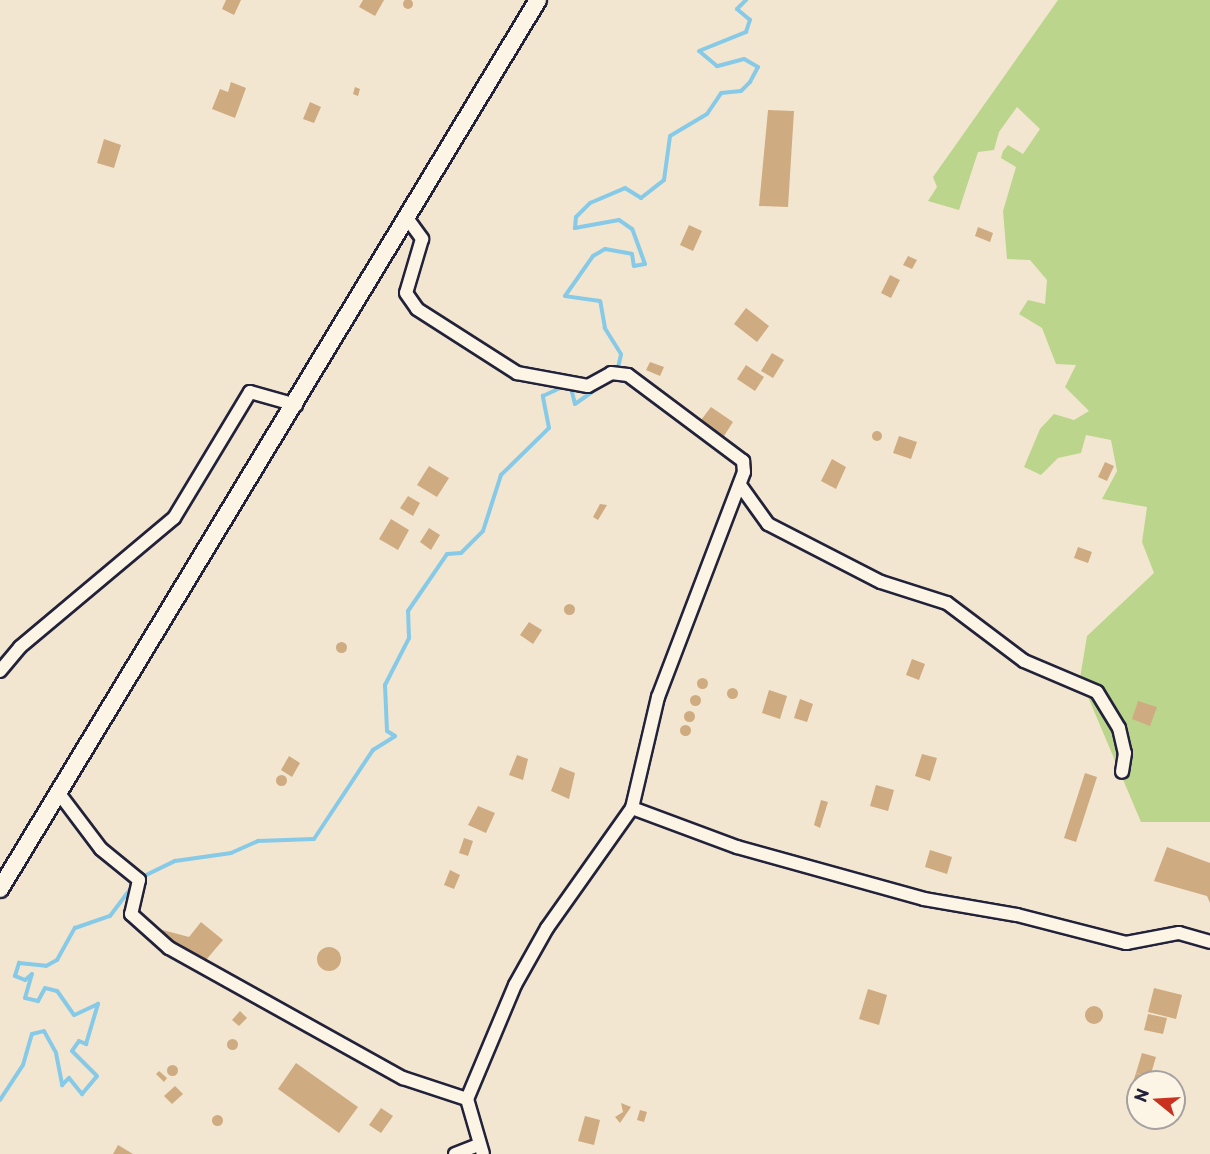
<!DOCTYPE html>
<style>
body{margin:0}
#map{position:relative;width:1210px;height:1154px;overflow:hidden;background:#f3e6d1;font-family:"Playpen Sans",sans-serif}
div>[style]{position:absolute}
.green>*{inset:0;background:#bbd58d}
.stream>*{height:4px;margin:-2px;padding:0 2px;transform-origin:2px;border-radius:2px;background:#86cae8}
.building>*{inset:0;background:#ceab80}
.round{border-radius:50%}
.roads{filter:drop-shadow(2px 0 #22223b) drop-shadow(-2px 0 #22223b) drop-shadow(0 2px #22223b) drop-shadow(0 -2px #22223b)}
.street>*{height:12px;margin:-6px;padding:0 6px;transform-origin:6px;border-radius:6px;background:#fcf5e5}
.secondary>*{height:16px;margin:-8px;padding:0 8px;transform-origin:8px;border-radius:8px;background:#fcf5e5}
span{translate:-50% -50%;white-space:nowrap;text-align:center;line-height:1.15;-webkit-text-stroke:5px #fcf5e5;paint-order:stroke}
.north{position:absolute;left:1126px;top:1070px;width:60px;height:60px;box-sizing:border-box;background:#fcf5e5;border:2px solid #a5a1a1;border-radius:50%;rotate:288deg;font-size:16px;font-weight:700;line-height:24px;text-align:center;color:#22223b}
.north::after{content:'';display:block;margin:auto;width:21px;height:27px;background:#c8321e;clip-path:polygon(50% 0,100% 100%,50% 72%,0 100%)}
</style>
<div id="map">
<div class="green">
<i style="clip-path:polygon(1058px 0,1210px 0,1210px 822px,1141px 822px,1080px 678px,1087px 636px,1154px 573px,1142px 542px,1147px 507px,1102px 499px,1117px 471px,1111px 440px,1086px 435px,1081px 453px,1058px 458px,1041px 475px,1024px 467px,1040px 429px,1054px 414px,1074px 420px,1089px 411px,1065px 387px,1076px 365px,1056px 364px,1042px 328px,1019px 314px,1028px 300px,1045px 304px,1047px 280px,1030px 260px,1007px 259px,1003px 211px,1016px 167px,1001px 158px,1003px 151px,1008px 145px,1023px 154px,1040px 129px,1017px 107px,999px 132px,994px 150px,978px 152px,959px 210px,928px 201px,937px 187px,933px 177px)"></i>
</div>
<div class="stream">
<i style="left:617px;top:372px;width:18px;rotate:-77deg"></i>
<i style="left:621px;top:354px;width:31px;rotate:-122deg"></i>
<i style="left:605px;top:328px;width:27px;rotate:-100deg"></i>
<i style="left:600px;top:301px;width:35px;rotate:-172deg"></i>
<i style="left:565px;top:296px;width:49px;rotate:-55deg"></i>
<i style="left:593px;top:256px;width:14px;rotate:-30deg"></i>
<i style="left:605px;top:249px;width:27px;rotate:10deg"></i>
<i style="left:632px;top:254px;width:12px;rotate:81deg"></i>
<i style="left:634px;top:266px;width:11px;rotate:-10deg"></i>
<i style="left:645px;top:264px;width:37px;rotate:-110deg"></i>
<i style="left:632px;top:229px;width:16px;rotate:-145deg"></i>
<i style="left:619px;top:220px;width:45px;rotate:169.7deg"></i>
<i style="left:575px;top:228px;width:11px;rotate:-85deg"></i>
<i style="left:576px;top:217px;width:20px;rotate:-45deg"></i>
<i style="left:590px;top:203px;width:38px;rotate:-23deg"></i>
<i style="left:625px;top:188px;width:19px;rotate:32deg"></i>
<i style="left:641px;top:198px;width:29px;rotate:-38deg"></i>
<i style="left:664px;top:180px;width:44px;rotate:-82.2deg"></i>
<i style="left:670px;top:136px;width:43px;rotate:-30.7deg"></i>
<i style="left:707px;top:114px;width:25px;rotate:-56deg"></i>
<i style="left:721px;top:93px;width:20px;rotate:-6deg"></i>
<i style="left:741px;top:91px;width:13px;rotate:-45deg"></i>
<i style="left:750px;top:82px;width:17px;rotate:-62deg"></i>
<i style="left:758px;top:67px;width:16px;rotate:-150deg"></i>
<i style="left:744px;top:59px;width:28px;rotate:165deg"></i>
<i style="left:717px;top:66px;width:23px;rotate:-140deg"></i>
<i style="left:699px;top:51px;width:51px;rotate:-22deg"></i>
<i style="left:746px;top:32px;width:13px;rotate:-72deg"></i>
<i style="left:750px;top:20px;width:17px;rotate:-140deg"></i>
<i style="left:737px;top:9px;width:13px;rotate:-45deg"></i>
<i style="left:571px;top:388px;width:16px;rotate:76deg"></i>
<i style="left:575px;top:404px;width:42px;rotate:-35.2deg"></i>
<i style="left:140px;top:878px;width:39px;rotate:-26deg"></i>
<i style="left:175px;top:861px;width:57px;rotate:-8.1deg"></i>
<i style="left:231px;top:853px;width:30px;rotate:-24deg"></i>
<i style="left:258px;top:841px;width:56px;rotate:-2deg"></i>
<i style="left:314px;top:839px;width:107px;rotate:-56.5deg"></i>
<i style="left:373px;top:750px;width:26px;rotate:-32deg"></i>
<i style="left:395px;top:736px;width:9px;rotate:-148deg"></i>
<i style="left:387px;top:731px;width:46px;rotate:-92.5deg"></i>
<i style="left:385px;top:685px;width:53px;rotate:-62.9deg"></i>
<i style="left:409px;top:638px;width:27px;rotate:-92deg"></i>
<i style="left:408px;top:611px;width:69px;rotate:-55.6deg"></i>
<i style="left:447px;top:554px;width:14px;rotate:-4deg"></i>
<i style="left:461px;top:553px;width:31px;rotate:-45deg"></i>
<i style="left:483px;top:531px;width:59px;rotate:-72.2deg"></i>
<i style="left:501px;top:475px;width:67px;rotate:-44.4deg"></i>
<i style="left:549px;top:428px;width:33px;rotate:-101deg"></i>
<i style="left:543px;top:396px;width:23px;rotate:-25deg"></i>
<i style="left:0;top:1100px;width:42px;rotate:-56.7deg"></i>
<i style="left:23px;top:1065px;width:32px;rotate:-74deg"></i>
<i style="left:32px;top:1034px;width:12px;rotate:-14deg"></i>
<i style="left:44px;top:1031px;width:25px;rotate:61deg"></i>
<i style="left:56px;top:1053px;width:33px;rotate:79deg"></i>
<i style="left:62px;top:1085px;width:10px;rotate:-45deg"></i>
<i style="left:69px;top:1078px;width:21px;rotate:51deg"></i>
<i style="left:82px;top:1094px;width:23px;rotate:-50deg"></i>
<i style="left:97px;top:1076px;width:35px;rotate:-135deg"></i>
<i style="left:72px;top:1051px;width:12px;rotate:-55deg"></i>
<i style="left:79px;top:1041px;width:8px;rotate:23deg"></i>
<i style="left:86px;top:1044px;width:42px;rotate:-73.3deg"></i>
<i style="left:98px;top:1004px;width:26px;rotate:155deg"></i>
<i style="left:74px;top:1015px;width:29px;rotate:-125deg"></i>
<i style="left:57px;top:991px;width:12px;rotate:-166deg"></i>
<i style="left:45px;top:988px;width:15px;rotate:118deg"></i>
<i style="left:38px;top:1001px;width:13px;rotate:-167deg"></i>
<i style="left:25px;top:998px;width:25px;rotate:-74deg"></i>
<i style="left:32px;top:974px;width:9px;rotate:139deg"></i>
<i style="left:25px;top:980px;width:11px;rotate:-158deg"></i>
<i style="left:15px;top:976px;width:14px;rotate:-73deg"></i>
<i style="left:19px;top:963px;width:27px;rotate:6deg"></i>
<i style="left:46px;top:966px;width:13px;rotate:-29deg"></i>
<i style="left:57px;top:960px;width:37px;rotate:-61deg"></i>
<i style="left:75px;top:928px;width:37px;rotate:-19deg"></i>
<i style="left:110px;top:916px;width:38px;rotate:-53deg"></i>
</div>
<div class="building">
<i class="round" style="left:403px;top:-1px;width:10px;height:10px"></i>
<i style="clip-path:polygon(226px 0,241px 0,234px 15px,222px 9px)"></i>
<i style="clip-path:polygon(363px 0,384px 0,375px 16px,359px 7px)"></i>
<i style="clip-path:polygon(231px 82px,246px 88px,235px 118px,212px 109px,220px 89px,228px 92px)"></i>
<i style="clip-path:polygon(355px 87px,360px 89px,358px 96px,353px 94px)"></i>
<i style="clip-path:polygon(310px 102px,321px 107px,314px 123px,303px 119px)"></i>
<i style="clip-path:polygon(768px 110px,794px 111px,788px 207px,759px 206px)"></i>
<i style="clip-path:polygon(104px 139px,121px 145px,114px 168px,97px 163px)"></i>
<i style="clip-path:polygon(689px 225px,702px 231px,693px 251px,680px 245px)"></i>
<i style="clip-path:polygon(978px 227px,993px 233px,990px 242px,975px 236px)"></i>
<i style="clip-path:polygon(908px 256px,917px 260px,912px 269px,903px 265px)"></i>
<i style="clip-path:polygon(890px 275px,900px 280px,891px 298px,881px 293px)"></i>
<i style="clip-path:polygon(746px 308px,769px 326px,757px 342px,734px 324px)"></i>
<i style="clip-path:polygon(772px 353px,784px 360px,773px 378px,761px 371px)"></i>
<i style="clip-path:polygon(650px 362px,664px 367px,660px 376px,646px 370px)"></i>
<i style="clip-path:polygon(746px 365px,764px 377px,755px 391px,737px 379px)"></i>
<i style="clip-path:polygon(711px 407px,733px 422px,724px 436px,701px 420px)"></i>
<i class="round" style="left:872px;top:431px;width:10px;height:10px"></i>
<i style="clip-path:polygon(899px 436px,917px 442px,911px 459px,893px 453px)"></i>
<i style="clip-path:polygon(832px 459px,846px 467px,836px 489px,821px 481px)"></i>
<i style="clip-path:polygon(1105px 462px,1114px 466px,1107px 481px,1098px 477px)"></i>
<i style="clip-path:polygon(429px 466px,449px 478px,437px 497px,417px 485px)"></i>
<i style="clip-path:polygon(408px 496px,420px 503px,413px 516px,400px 508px)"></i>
<i style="clip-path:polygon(600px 504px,607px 505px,598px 520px,593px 517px)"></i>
<i style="clip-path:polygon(391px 519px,409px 530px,398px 550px,379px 539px)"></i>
<i style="clip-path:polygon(429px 528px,440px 535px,431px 550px,420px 542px)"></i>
<i style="clip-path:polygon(1078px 547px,1092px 552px,1088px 563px,1074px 558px)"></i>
<i class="round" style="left:563.5px;top:603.5px;width:11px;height:11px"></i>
<i style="clip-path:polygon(529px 622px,542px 630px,533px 644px,520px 635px)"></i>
<i class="round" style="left:335.5px;top:641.5px;width:11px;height:11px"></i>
<i style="clip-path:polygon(912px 659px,925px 664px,919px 680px,906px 675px)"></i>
<i class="round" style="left:696.5px;top:677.5px;width:11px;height:11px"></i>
<i class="round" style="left:726.5px;top:687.5px;width:11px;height:11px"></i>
<i style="clip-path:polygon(769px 690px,787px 696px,780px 719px,762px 713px)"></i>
<i class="round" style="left:689.5px;top:694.5px;width:11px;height:11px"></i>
<i style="clip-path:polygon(800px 699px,813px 704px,807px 722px,794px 718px)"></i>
<i style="clip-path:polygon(1138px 701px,1157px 707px,1150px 726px,1132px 719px)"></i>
<i class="round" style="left:683.5px;top:710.5px;width:11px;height:11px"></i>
<i class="round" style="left:679.5px;top:724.5px;width:11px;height:11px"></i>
<i style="clip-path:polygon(922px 754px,937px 758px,930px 781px,915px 776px)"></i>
<i style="clip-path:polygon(517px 755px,528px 759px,523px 780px,509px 775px)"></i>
<i style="clip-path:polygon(289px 756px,300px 763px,292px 777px,281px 770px)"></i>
<i style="clip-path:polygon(560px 767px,575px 773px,569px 799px,551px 791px)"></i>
<i style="clip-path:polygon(1085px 773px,1097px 777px,1076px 842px,1064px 838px)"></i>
<i class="round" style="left:275.5px;top:774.5px;width:11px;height:11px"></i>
<i style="clip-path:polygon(876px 785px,894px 790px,888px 811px,870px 806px)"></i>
<i style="clip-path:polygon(821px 800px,828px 802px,820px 828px,814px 825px)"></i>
<i style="clip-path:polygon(478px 806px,495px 813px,486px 833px,468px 825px)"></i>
<i style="clip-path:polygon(464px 838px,473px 841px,468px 856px,459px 853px)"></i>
<i style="clip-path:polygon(1167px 847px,1210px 863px,1210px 903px,1207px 896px,1154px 881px)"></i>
<i style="clip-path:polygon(930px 850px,952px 857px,947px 874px,925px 867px)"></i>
<i style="clip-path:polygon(450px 870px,460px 875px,454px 889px,444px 885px)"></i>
<i style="clip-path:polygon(201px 922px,223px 940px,200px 967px,159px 929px,189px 937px)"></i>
<i class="round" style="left:317px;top:947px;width:24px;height:24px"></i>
<i style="clip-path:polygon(1154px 988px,1182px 995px,1176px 1019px,1148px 1012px)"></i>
<i style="clip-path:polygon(868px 989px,887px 995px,879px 1025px,859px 1019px)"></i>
<i class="round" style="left:1085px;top:1006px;width:18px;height:18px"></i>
<i style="clip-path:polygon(240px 1011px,247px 1018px,239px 1026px,232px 1020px)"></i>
<i style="clip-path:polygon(1148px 1014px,1167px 1018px,1163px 1034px,1144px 1030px)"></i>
<i class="round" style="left:226.5px;top:1038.5px;width:11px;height:11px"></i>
<i style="clip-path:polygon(1142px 1053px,1156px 1057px,1150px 1077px,1136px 1073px)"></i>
<i style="clip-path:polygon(296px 1063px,358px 1107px,339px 1133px,278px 1089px)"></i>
<i class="round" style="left:166.5px;top:1064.5px;width:11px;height:11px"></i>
<i style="clip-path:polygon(159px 1071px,167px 1078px,164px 1082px,156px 1074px)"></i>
<i style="clip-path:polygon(1136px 1073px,1160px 1082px,1138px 1082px,1138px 1096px,1129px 1093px)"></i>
<i style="clip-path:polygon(175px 1086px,183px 1094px,172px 1104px,164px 1096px)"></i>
<i style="clip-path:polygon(621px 1103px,631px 1107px,620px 1123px,615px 1117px,623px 1112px)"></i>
<i style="clip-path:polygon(381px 1108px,393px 1116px,381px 1133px,369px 1125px)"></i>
<i style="clip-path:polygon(640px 1110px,647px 1112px,644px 1122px,637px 1120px)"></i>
<i class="round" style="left:211.5px;top:1114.5px;width:11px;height:11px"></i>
<i style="clip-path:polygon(585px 1116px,600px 1120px,594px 1145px,578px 1141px)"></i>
<i style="clip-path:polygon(118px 1145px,133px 1154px,113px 1154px)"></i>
</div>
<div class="roads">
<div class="street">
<i style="left:407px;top:218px;width:26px;rotate:54deg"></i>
<i style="left:422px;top:239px;width:56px;rotate:106.5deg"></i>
<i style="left:406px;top:293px;width:19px;rotate:55deg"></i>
<i style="left:417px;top:309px;width:119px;rotate:32.6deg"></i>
<i style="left:517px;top:373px;width:72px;rotate:10.4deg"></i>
<i style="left:588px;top:386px;width:26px;rotate:-29deg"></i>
<i style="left:611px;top:373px;width:17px;rotate:7deg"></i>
<i style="left:628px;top:375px;width:144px;rotate:36.8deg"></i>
<i style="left:743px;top:461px;width:11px;rotate:85deg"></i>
<i style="left:744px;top:472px;width:241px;rotate:110.9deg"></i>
<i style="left:658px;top:697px;width:114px;rotate:103.2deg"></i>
<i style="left:632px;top:808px;width:147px;rotate:125.3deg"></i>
<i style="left:547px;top:928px;width:65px;rotate:119.3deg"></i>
<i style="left:515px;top:985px;width:124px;rotate:112.8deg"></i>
<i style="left:467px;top:1099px;width:57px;rotate:73.8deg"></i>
<i style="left:740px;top:485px;width:48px;rotate:54.3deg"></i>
<i style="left:768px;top:524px;width:127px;rotate:27.2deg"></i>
<i style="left:881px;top:582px;width:69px;rotate:17.7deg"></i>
<i style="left:947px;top:603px;width:96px;rotate:37deg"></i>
<i style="left:1024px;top:661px;width:79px;rotate:23deg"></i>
<i style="left:1097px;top:692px;width:42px;rotate:58.6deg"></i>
<i style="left:1119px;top:728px;width:26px;rotate:77deg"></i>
<i style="left:1125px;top:753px;width:19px;rotate:99deg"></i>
<i style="left:0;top:671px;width:31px;rotate:-50deg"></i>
<i style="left:20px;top:647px;width:201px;rotate:-40deg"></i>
<i style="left:174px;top:518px;width:147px;rotate:-58.9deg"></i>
<i style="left:250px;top:392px;width:48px;rotate:15.8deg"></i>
<i style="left:61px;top:796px;width:66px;rotate:53deg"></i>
<i style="left:101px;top:849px;width:49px;rotate:39.2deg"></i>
<i style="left:139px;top:880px;width:35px;rotate:103deg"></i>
<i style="left:131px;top:914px;width:51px;rotate:41.8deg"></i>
<i style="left:169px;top:948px;width:268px;rotate:29.1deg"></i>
<i style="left:403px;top:1078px;width:67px;rotate:18.2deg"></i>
<i style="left:632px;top:808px;width:112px;rotate:20.4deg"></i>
<i style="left:737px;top:847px;width:194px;rotate:15.5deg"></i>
<i style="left:924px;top:899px;width:94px;rotate:9.8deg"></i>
<i style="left:1017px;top:915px;width:113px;rotate:14.4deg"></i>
<i style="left:1126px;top:943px;width:54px;rotate:-10.7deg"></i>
<i style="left:1179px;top:933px;width:32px;rotate:16deg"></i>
<i style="left:455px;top:1154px;width:26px;rotate:-21deg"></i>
</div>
<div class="secondary">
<i style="left:0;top:889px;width:1039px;rotate:-58.82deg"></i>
</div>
</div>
<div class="north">N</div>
</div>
